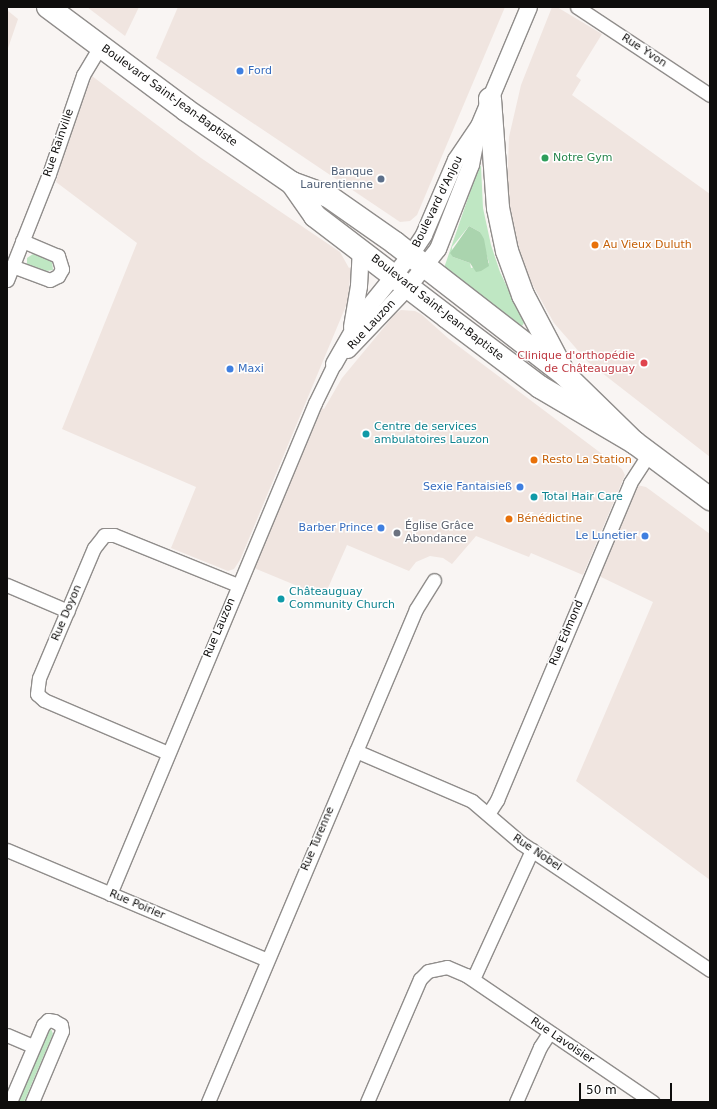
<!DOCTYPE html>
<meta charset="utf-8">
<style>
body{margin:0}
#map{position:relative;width:717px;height:1109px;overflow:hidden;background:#f9f5f3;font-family:"DejaVu Sans",sans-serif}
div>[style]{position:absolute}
.built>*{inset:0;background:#f0e5e0}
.green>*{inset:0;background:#bfe7c3}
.forest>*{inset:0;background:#aad4ae}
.roads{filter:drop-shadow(1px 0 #908d8b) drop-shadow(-1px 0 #908d8b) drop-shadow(0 1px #908d8b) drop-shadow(0 -1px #908d8b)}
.minor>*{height:13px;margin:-6.5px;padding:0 6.5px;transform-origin:6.5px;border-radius:6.5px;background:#fff}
.tertiary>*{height:16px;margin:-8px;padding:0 8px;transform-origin:8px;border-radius:8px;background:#fff}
.trunk>*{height:22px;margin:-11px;padding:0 11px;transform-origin:11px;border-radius:11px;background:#fff}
.dots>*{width:11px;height:11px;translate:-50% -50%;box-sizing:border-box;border:2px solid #fff;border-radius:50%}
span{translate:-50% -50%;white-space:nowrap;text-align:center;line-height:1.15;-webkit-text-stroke:3px #fff;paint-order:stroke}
.street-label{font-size:11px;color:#0e0d0c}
.shop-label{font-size:11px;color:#366cbe}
.left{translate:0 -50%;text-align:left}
.right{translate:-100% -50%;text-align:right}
.leisure-label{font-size:11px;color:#27864d}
.service-label{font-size:11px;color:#4e5e75}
.food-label{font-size:11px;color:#c56008}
.health-label{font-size:11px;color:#be3a42}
.culture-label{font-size:11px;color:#0d838f}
.worship-label{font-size:11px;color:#5b616d}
.frame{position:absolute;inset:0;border:8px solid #0e0d0c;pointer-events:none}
.scale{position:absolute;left:579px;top:1083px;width:93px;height:18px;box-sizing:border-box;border:2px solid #0e0d0c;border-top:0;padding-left:5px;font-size:12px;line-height:14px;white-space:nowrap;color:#0e0d0c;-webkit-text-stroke:3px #fff;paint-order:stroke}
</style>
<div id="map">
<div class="built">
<i style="clip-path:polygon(87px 7px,139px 7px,125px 36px)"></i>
<i style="clip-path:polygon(178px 7px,505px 7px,417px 215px,410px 221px,400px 222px,156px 58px)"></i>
<i style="clip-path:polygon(552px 7px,557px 7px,602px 34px,576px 76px,581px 80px,572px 95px,710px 194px,710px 457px,588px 362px,554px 323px,531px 282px,522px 262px,507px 193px,509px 137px,521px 85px)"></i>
<i style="clip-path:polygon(7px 10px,18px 19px,7px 51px)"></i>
<i style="clip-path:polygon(92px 76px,201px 158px,340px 252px,349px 268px,351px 267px,348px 301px,240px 560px,234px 569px,228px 571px,171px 548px,196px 487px,62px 429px,137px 243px,56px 182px,67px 140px)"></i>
<i style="clip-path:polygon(401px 310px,415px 311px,421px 314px,449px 339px,622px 469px,625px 475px,583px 575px,531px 553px,529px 557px,476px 536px,452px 564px,443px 558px,430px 556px,416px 562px,409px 571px,347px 545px,324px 597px,254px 568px,322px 408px,324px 409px,342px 378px,395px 314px)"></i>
<i style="clip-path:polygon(637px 485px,646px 487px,710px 534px,710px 880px,576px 781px,653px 602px,599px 576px)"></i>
</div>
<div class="green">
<i style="clip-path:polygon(evenodd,479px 166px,481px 166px,483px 208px,491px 245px,500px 272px,524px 323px,522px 326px,444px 268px,479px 166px,469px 226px,480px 232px,489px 263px,471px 268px,470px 263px,453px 257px,452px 247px,469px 226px)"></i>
<i style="clip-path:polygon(33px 254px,52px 261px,53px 270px,46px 271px,27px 264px,27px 258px)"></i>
<i style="clip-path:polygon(51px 1029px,53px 1034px,24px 1102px,18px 1102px,47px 1030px)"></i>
</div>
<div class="forest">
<i style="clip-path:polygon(469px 226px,480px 232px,484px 239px,489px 266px,481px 271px,476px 272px,470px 263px,453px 257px,450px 253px)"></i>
</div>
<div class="roads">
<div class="minor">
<i style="left:577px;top:7px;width:159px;rotate:33.5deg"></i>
<i style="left:12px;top:266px;width:40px;rotate:20.2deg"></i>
<i style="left:50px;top:280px;width:9px;rotate:-27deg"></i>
<i style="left:58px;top:276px;width:8px;rotate:-60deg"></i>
<i style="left:62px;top:269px;width:14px;rotate:-107deg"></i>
<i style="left:58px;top:256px;width:39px;rotate:-157deg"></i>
<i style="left:7px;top:280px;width:114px;rotate:-68.4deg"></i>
<i style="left:49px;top:174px;width:105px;rotate:-71deg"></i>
<i style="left:83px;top:75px;width:33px;rotate:-59deg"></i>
<i style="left:7px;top:585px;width:66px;rotate:23.1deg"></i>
<i style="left:356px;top:751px;width:126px;rotate:23.3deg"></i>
<i style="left:472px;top:801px;width:65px;rotate:40.6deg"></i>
<i style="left:521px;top:843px;width:228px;rotate:33.9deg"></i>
<i style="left:168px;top:753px;width:135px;rotate:-156.9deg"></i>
<i style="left:44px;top:700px;width:9px;rotate:-139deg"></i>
<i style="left:37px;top:694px;width:16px;rotate:-83deg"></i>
<i style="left:39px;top:678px;width:141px;rotate:-67.1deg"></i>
<i style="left:94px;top:548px;width:16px;rotate:-52deg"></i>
<i style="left:104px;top:535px;width:10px"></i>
<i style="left:114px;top:535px;width:134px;rotate:22deg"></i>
<i style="left:488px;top:814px;width:17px;rotate:-57deg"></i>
<i style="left:497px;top:800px;width:344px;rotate:-67.2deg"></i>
<i style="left:630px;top:483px;width:35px;rotate:-57deg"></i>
<i style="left:7px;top:850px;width:282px;rotate:22.9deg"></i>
<i style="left:110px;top:894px;width:532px;rotate:-67.34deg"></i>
<i style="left:315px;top:403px;width:43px;rotate:-64deg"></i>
<i style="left:473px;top:979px;width:142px;rotate:-65.4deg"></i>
<i style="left:7px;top:1035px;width:28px;rotate:23deg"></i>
<i style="left:10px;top:1102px;width:84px;rotate:-66.8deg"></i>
<i style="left:43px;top:1025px;width:7px;rotate:-45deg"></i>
<i style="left:48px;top:1020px;width:6px;rotate:9deg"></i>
<i style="left:54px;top:1021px;width:8px;rotate:30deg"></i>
<i style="left:61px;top:1025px;width:6px;rotate:81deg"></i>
<i style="left:62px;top:1031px;width:77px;rotate:112.9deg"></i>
<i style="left:208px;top:1102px;width:535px;rotate:-67.12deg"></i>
<i style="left:416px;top:609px;width:34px;rotate:-58deg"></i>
<i style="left:367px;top:1102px;width:134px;rotate:-66.7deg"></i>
<i style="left:420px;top:979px;width:11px;rotate:-45deg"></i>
<i style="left:428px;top:971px;width:19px;rotate:-12deg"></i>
<i style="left:447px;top:967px;width:21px;rotate:23deg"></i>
<i style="left:466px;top:975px;width:226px;rotate:34.2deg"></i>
<i style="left:516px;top:1102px;width:60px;rotate:-66.4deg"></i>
<i style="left:540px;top:1047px;width:17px;rotate:-57deg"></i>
</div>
<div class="tertiary">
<i style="left:352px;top:327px;width:42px;rotate:-80.3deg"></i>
<i style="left:359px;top:286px;width:37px;rotate:-87deg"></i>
<i style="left:348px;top:350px;width:88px;rotate:-46.4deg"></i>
<i style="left:409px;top:286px;width:47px;rotate:-51.9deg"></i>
<i style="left:438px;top:249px;width:90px;rotate:-68.6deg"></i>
<i style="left:471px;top:165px;width:31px;rotate:-79deg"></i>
<i style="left:334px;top:364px;width:56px;rotate:-60.3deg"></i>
<i style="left:362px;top:315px;width:76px;rotate:-50.9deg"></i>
<i style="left:410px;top:256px;width:25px;rotate:-56deg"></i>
<i style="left:424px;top:235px;width:82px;rotate:-66.9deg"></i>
<i style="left:456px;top:160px;width:41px;rotate:-55.9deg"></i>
<i style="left:479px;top:126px;width:129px;rotate:-67.2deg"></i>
</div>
<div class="trunk">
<i style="left:48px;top:7px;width:172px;rotate:36.7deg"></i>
<i style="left:186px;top:110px;width:129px;rotate:34.6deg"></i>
<i style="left:292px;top:183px;width:38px;rotate:20deg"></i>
<i style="left:328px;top:196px;width:82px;rotate:35deg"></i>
<i style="left:395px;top:243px;width:215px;rotate:37.8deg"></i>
<i style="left:565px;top:375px;width:98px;rotate:44.2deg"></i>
<i style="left:490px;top:99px;width:109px;rotate:85.8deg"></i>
<i style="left:498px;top:208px;width:44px;rotate:78.2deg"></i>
<i style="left:507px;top:251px;width:47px;rotate:70deg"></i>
<i style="left:523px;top:295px;width:84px;rotate:62.2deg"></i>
<i style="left:292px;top:183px;width:40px;rotate:55.1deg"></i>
<i style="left:315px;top:216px;width:166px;rotate:37.4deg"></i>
<i style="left:447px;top:317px;width:116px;rotate:37deg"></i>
<i style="left:540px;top:387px;width:110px;rotate:30.5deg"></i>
<i style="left:635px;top:443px;width:94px;rotate:36.7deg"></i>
</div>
</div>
<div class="dots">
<i style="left:240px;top:71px;background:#3f7fe0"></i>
<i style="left:545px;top:158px;background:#2e9e5b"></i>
<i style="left:381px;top:179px;background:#5c6f8a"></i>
<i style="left:595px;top:245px;background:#e8710a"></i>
<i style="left:644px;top:363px;background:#e0444e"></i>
<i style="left:230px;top:369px;background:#3f7fe0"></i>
<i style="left:366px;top:434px;background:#0f9aa8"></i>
<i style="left:534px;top:460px;background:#e8710a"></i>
<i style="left:520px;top:487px;background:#3f7fe0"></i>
<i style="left:534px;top:497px;background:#0f9aa8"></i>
<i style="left:509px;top:519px;background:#e8710a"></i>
<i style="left:381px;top:528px;background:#3f7fe0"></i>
<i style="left:397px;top:533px;background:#6b7280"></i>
<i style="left:645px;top:536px;background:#3f7fe0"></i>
<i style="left:281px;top:599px;background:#0f9aa8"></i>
</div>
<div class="street-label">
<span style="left:644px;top:51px;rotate:33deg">Rue Yvon</span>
<span style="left:169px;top:96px;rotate:36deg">Boulevard Saint-Jean-Baptiste</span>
<span style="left:59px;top:143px;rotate:-71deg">Rue Rainville</span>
<span style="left:438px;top:202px;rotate:-64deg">Boulevard d'Anjou</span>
<span style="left:437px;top:308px;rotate:38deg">Boulevard Saint-Jean-Baptiste</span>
<span style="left:372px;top:325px;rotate:-47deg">Rue Lauzon</span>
<span style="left:67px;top:613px;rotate:-67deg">Rue Doyon</span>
<span style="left:220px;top:628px;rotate:-67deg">Rue Lauzon</span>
<span style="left:567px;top:633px;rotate:-67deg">Rue Edmond</span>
<span style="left:318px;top:839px;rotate:-67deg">Rue Turenne</span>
<span style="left:537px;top:853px;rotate:34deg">Rue Nobel</span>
<span style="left:137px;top:905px;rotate:23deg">Rue Poirier</span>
<span style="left:562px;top:1041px;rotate:34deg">Rue Lavoisier</span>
</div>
<div class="shop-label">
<span class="left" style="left:248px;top:71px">Ford</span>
<span class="left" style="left:238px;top:369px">Maxi</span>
<span class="right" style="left:512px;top:487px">Sexie Fantaisieß</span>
<span class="right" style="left:373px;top:528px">Barber Prince</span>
<span class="right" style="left:637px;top:536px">Le Lunetier</span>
</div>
<div class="leisure-label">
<span class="left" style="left:553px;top:158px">Notre Gym</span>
</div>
<div class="service-label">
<span class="right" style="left:373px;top:179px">Banque<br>Laurentienne</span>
</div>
<div class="food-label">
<span class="left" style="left:603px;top:245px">Au Vieux Duluth</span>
<span class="left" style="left:542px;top:460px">Resto La Station</span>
<span class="left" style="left:517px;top:519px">Bénédictine</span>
</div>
<div class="health-label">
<span class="right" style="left:635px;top:363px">Clinique d'orthopédie<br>de Châteauguay</span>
</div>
<div class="culture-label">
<span class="left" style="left:374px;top:434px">Centre de services<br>ambulatoires Lauzon</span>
<span class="left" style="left:542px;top:497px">Total Hair Care</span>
<span class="left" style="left:289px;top:599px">Châteauguay<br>Community Church</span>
</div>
<div class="worship-label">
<span class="left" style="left:405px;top:533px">Église Grâce<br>Abondance</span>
</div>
<div class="frame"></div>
<div class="scale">50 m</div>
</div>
